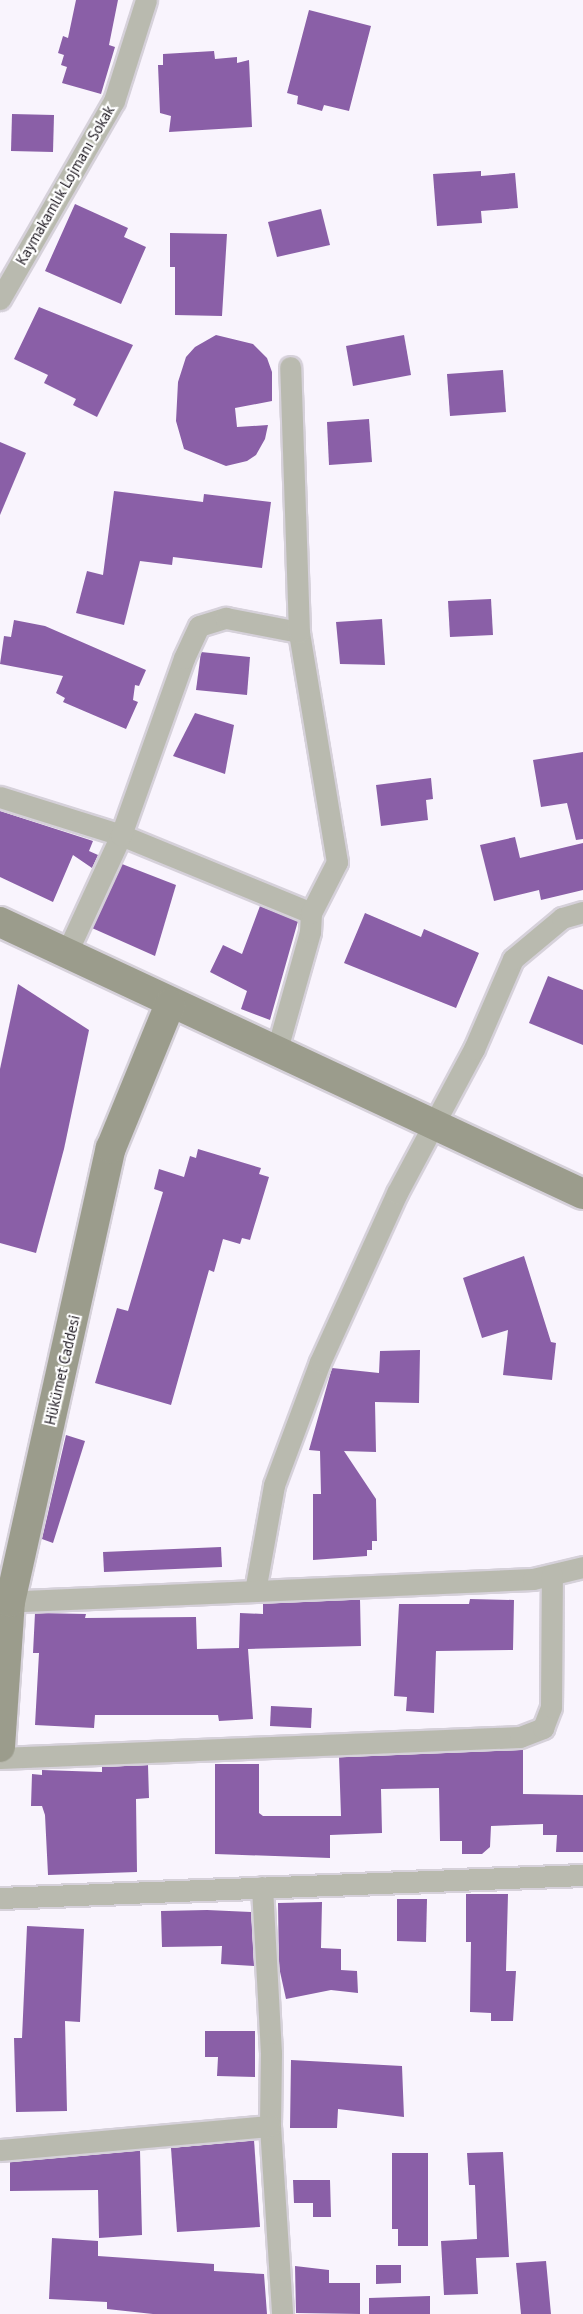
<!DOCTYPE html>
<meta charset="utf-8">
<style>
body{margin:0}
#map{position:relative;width:583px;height:2314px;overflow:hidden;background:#f9f4fd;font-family:"PT Sans",sans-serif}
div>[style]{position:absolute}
.building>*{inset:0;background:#8a5fa7}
.roads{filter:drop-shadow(2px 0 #d6d1da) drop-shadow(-2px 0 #d6d1da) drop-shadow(0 2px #d6d1da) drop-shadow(0 -2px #d6d1da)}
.street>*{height:21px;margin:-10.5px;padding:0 10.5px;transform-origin:10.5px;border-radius:10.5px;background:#b9baaf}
.secondary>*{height:30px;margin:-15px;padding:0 15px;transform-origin:15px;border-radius:15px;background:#9b9c8c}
span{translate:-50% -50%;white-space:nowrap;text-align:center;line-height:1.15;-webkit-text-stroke:4.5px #fff;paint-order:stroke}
.street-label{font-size:15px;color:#1e1921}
</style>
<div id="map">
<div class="building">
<i style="clip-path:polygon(76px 0,118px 0,109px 45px,115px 47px,101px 94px,62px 83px,67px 67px,61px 65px,64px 55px,58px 53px,63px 36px,68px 38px)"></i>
<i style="clip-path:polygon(309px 10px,371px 26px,349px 111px,324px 105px,322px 111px,297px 104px,298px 96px,287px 93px)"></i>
<i style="clip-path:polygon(214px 51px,215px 59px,237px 57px,237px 63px,249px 60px,252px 127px,169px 132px,171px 116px,160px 113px,158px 65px,163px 65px,163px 54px)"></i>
<i style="clip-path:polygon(12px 114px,54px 115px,53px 152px,11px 151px)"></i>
<i style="clip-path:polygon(481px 171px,481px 176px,515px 173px,518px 208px,481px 211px,482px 223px,437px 226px,433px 174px)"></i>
<i style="clip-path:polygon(75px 204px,128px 228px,124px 237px,146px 247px,121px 304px,45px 271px)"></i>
<i style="clip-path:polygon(321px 209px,330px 245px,277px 257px,268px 222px)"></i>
<i style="clip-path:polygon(170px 233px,227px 234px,222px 316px,175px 315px,175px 267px,170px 267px)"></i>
<i style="clip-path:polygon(39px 307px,133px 345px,97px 417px,73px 405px,76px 399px,44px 383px,48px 375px,14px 359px)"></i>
<i style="clip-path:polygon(216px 335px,253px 344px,267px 358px,272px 372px,272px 401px,235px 408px,237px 427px,268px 425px,265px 439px,256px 455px,247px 461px,226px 466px,184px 449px,176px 421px,178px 382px,186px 357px,195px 347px)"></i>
<i style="clip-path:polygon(404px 335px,411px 375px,353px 386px,346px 346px)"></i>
<i style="clip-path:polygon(503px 370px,506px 412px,450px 416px,447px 374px)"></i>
<i style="clip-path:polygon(369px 419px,372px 462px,329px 465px,327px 422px)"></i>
<i style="clip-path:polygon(0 442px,26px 453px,0 515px)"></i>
<i style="clip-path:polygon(114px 491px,203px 502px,204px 494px,271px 502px,262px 568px,173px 557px,172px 565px,140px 561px,124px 625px,76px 613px,87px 571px,103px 575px)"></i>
<i style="clip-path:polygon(491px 599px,493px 635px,450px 637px,448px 601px)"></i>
<i style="clip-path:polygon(382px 619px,385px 665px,340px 664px,336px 622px)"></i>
<i style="clip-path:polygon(14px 620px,45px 626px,146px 670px,139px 686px,135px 685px,133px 700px,138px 702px,126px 729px,63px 702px,65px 698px,56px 693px,63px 676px,0 664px,4px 636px,11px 637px)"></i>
<i style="clip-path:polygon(201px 652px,250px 657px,247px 695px,196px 690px)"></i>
<i style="clip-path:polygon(195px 713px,234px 725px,225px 774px,173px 756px)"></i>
<i style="clip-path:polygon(583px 752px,583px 839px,576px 840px,567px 803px,541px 807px,533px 760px)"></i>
<i style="clip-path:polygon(431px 778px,433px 799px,426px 800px,428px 820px,381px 826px,376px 785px)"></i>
<i style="clip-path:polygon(0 811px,93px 841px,89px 851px,98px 855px,92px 868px,73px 855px,53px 902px,0 877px)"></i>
<i style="clip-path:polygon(515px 837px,520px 858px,583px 843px,583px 890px,541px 900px,539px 890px,494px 901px,480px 845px)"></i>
<i style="clip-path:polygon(122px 864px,176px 885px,155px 956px,92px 928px)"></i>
<i style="clip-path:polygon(260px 906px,298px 921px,270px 1020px,241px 1009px,247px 991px,210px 972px,223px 945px,242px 954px)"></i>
<i style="clip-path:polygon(365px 913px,421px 937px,424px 929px,479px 953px,456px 1008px,344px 963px)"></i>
<i style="clip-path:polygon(548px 976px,583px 990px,583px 1045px,529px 1023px)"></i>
<i style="clip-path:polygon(18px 984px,89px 1030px,64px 1149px,36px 1253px,0 1243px,0 1069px)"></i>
<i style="clip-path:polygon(198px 1149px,261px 1168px,259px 1174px,269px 1177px,250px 1240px,242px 1238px,240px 1244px,223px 1239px,214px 1272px,209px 1270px,171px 1405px,95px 1383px,117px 1308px,128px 1311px,163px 1192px,154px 1189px,159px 1169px,184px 1177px,190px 1156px,196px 1158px)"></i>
<i style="clip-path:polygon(524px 1256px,551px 1342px,556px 1343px,552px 1380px,503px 1375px,508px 1330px,482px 1338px,463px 1278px)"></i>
<i style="clip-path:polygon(420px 1350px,419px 1403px,375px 1402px,376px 1452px,344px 1451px,376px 1499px,377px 1541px,372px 1541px,372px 1550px,367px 1550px,367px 1556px,313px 1560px,313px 1494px,321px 1494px,320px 1451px,309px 1450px,332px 1368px,379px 1373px,380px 1351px)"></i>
<i style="clip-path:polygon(66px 1435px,85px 1441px,53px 1543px,42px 1539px)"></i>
<i style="clip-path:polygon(221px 1547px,222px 1567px,104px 1572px,103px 1552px)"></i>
<i style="clip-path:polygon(360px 1599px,361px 1646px,248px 1649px,253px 1719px,219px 1721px,218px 1715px,95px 1715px,94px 1728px,35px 1725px,39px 1653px,33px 1653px,35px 1613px,86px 1614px,85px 1618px,196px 1617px,197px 1649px,239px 1648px,240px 1613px,263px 1614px,263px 1603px)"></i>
<i style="clip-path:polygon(470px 1599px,514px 1600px,513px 1650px,436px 1651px,434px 1713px,406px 1711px,407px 1697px,394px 1696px,399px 1604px,469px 1604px)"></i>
<i style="clip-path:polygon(271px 1706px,312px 1708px,311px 1728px,270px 1726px)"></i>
<i style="clip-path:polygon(523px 1749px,523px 1794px,583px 1795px,583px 1852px,556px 1852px,557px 1835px,543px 1835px,543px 1824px,491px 1826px,490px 1847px,482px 1854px,462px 1854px,462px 1841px,440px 1841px,439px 1788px,381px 1789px,382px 1833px,330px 1835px,330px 1858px,215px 1854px,215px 1764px,259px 1764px,259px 1813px,263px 1816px,341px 1816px,339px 1757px)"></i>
<i style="clip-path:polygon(148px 1765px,149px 1798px,136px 1799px,137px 1872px,48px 1875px,45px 1815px,42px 1806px,31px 1806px,32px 1774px,42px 1775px,42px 1770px,102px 1772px,102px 1767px)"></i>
<i style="clip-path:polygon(466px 1894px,508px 1894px,506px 1971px,516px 1971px,513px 2021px,491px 2021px,491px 2013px,470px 2012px,471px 1942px,466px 1942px)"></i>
<i style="clip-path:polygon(397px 1899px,427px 1899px,426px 1942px,397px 1941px)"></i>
<i style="clip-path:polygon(322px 1902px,321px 1948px,341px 1949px,341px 1970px,357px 1971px,358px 1993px,331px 1990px,286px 1999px,279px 1967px,278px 1903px)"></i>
<i style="clip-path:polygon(207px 1910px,251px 1912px,254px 1966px,221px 1964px,222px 1946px,162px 1947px,161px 1911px)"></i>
<i style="clip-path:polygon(27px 1926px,84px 1929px,80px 2022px,65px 2021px,67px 2111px,16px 2112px,14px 2038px,22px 2038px)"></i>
<i style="clip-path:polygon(205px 2031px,255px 2031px,255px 2077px,217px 2076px,218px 2057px,205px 2057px)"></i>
<i style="clip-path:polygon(291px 2060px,402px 2066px,404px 2117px,338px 2109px,337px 2128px,290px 2128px)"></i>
<i style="clip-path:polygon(254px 2140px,260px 2227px,177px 2232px,171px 2148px)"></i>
<i style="clip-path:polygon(140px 2150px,142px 2235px,99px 2238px,98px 2190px,10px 2191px,10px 2162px)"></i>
<i style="clip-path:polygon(503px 2152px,509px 2257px,476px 2258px,478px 2294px,444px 2295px,441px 2241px,477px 2239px,475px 2185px,469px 2185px,467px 2153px)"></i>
<i style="clip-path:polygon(392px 2153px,428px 2153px,428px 2246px,398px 2246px,398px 2229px,392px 2229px)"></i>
<i style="clip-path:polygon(293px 2180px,330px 2180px,331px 2217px,313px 2217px,313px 2203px,294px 2203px)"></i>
<i style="clip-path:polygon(52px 2238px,98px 2241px,98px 2256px,214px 2264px,214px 2271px,264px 2274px,267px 2314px,153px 2314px,107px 2309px,107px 2302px,49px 2299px)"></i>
<i style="clip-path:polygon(546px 2261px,551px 2314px,521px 2314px,516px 2263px)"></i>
<i style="clip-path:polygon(376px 2265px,401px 2265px,401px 2283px,376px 2284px)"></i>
<i style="clip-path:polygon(295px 2266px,329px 2270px,329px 2283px,360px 2283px,360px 2314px,296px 2313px)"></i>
<i style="clip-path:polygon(430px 2296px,430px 2314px,369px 2314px,369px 2298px)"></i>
</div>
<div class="roads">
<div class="street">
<i style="left:0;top:299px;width:228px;rotate:-60.1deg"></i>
<i style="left:114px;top:101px;width:106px;rotate:-72.4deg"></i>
<i style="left:0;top:797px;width:127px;rotate:17.4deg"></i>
<i style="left:121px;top:835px;width:205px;rotate:22.3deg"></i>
<i style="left:67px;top:952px;width:129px;rotate:-65.2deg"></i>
<i style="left:121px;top:835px;width:188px;rotate:-70.4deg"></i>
<i style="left:184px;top:658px;width:35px;rotate:-65deg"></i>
<i style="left:199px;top:626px;width:28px;rotate:-17deg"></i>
<i style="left:226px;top:618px;width:74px;rotate:10.9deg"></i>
<i style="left:276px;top:1053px;width:126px;rotate:-74.3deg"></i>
<i style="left:310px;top:932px;width:19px;rotate:-87deg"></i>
<i style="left:311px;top:913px;width:57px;rotate:-63deg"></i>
<i style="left:337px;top:862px;width:233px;rotate:-99.4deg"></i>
<i style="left:299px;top:632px;width:265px;rotate:-91.9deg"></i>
<i style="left:255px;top:1591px;width:108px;rotate:-79.8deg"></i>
<i style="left:274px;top:1485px;width:131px;rotate:-69.5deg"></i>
<i style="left:320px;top:1362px;width:186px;rotate:-65.5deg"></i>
<i style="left:397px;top:1193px;width:163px;rotate:-61.9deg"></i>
<i style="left:474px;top:1049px;width:98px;rotate:-66.6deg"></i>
<i style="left:513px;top:959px;width:64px;rotate:-39.9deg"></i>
<i style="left:562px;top:918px;width:22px;rotate:-16deg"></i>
<i style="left:0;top:1602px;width:533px;rotate:-2.47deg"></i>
<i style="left:533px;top:1579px;width:51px;rotate:-13.5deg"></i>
<i style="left:0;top:1758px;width:520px;rotate:-2.31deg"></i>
<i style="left:520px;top:1737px;width:25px;rotate:-21deg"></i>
<i style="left:543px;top:1728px;width:22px;rotate:-69deg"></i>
<i style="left:551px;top:1707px;width:132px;rotate:-89.6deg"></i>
<i style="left:262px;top:1887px;width:166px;rotate:86.9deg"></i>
<i style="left:271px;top:2053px;width:73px;rotate:90.8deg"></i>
<i style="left:270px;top:2126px;width:188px;rotate:86.3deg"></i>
<i style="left:0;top:1898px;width:583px;rotate:-2.26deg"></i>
<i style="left:0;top:2150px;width:271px;rotate:-5.1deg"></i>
</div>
<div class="secondary">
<i style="left:0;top:922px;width:643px;rotate:25.01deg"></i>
<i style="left:0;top:1747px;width:145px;rotate:-86.1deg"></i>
<i style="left:10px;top:1602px;width:465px;rotate:-77.5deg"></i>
<i style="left:111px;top:1148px;width:156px;rotate:-67.7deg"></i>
</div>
</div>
<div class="street-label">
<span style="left:65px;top:185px;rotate:-60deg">Kaymakamlık Lojmanı Sokak</span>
<span style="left:62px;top:1370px;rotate:-77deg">Hükümet Caddesi</span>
</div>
</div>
